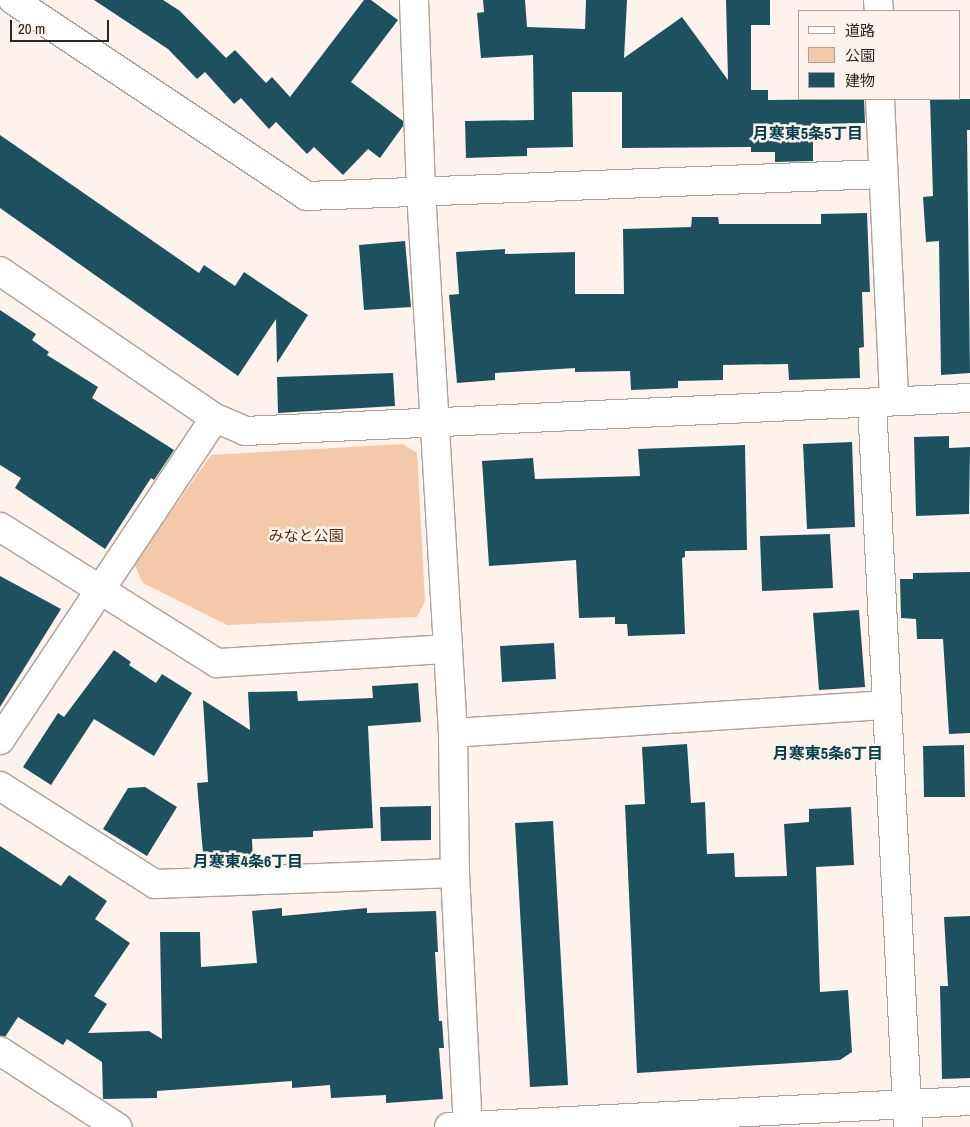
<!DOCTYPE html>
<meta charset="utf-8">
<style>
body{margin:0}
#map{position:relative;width:970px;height:1127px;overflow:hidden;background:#fdf3ec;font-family:"Archivo Narrow","Noto Sans JP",sans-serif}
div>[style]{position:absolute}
.green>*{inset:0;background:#f4c9aa}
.building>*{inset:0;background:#1e515f}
.roads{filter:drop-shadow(1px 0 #aaa19a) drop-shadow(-1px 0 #aaa19a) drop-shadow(0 1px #aaa19a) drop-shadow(0 -1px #aaa19a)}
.minor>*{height:28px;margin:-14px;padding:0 14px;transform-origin:14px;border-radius:14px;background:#fff}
span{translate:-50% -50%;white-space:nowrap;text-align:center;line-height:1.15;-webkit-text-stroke:5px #fdf3ec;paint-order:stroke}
.park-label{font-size:15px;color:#572e08}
.neighbourhood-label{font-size:16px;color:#05404e;font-weight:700}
.legend{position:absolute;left:798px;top:10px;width:162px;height:90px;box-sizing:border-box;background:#fdf3ec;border:1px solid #a9a19c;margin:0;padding:6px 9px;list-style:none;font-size:15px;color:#2a2724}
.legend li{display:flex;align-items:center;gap:10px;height:25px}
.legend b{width:25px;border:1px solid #a9a19c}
.scale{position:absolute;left:10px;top:20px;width:99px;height:22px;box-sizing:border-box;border:2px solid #2a2724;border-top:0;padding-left:6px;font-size:15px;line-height:18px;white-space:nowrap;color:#2a2724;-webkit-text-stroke:4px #fdf3ec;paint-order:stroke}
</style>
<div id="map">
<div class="green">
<i style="clip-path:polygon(403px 444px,417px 453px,425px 601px,417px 617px,227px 625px,143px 583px,134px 564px,211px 455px)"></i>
</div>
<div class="building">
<i style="clip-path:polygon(94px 0,163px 0,180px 11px,226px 58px,235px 50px,266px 83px,272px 77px,290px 97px,364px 0,371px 0,398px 20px,351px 82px,403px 121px,403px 126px,380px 158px,368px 149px,343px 175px,314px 147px,307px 154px,276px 122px,269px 129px,241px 98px,234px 104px,205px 72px,197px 79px,168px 49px)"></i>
<i style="clip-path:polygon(483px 0,525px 0,527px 27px,585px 29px,586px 0,627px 0,624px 58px,682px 17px,728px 80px,726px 0,770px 0,770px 25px,751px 25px,751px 90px,768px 90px,768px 100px,864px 99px,865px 123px,813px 124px,813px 161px,775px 162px,775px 152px,751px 152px,751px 147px,622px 148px,622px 92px,572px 92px,573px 147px,527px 148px,527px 156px,466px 158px,465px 121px,534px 120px,533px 55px,481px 58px,477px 13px,484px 12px)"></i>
<i style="clip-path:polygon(930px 99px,970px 99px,970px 130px,967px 130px,970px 373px,941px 375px,939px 241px,926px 242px,923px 197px,933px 196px)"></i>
<i style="clip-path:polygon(0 135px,199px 273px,204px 265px,235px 286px,244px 272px,308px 315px,277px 363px,276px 319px,238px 376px,0 208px)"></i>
<i style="clip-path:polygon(867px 213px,870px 292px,862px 292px,864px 347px,859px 348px,860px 378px,789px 380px,788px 364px,723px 365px,723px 380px,678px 381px,678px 388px,631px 390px,630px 371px,575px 372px,575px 368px,495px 373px,495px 380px,457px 383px,449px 295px,459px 294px,456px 252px,505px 249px,505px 254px,575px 252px,575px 294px,624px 294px,623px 229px,691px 227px,692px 217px,718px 217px,719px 224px,821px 224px,821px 214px)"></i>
<i style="clip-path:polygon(405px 241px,411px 307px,364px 310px,359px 245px)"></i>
<i style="clip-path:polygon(0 310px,36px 334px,32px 340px,49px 352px,47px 355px,98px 387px,92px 398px,174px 450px,154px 480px,151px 478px,105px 549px,15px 488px,21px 478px,0 465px)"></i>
<i style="clip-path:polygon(393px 373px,395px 406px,278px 413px,277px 377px)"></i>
<i style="clip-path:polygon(949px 436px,949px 448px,970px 447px,969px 514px,916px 516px,914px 437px)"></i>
<i style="clip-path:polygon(852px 442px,855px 527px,807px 529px,803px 444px)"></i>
<i style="clip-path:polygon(745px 445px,747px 550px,685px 551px,685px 557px,682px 558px,685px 634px,628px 636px,627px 624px,615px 624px,615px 617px,579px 618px,576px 560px,489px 566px,482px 461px,533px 458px,535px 479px,640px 476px,638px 449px)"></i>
<i style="clip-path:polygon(830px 534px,833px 588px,762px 591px,760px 536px)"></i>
<i style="clip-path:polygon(970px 572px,970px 733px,949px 734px,943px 639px,917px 639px,916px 619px,901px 618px,900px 579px,913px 579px,913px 573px)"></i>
<i style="clip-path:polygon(0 576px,61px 609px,0 707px)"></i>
<i style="clip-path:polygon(859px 610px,865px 687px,819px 690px,813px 613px)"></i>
<i style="clip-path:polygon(554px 643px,556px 679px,502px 682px,500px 646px)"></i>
<i style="clip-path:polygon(114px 650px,131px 662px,129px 665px,156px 683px,162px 674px,192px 693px,154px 756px,94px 719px,51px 785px,23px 767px,58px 713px,64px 717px)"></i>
<i style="clip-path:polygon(418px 683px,421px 722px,368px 726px,373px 828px,313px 831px,313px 837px,252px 839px,253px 861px,204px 865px,197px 783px,208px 782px,203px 700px,250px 730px,248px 692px,297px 691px,298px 701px,373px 698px,372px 686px)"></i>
<i style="clip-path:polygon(687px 744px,691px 803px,705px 802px,707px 854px,734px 853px,735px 877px,787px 876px,784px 824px,809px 822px,809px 809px,851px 807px,854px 865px,816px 867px,820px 992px,848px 990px,852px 1052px,840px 1060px,637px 1073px,625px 805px,645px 804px,642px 747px)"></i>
<i style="clip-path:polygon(964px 745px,965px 797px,924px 797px,923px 746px)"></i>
<i style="clip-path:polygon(145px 787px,177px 807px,147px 856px,103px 829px,128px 788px)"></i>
<i style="clip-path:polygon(431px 806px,431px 840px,381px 841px,380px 807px)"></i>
<i style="clip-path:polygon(553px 821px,568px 1085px,530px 1087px,515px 823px)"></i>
<i style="clip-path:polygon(0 846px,61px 886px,69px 875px,107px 901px,95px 919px,130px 943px,94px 996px,107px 1004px,88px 1033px,149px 1031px,162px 1039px,160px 932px,200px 932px,201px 967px,257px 963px,252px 911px,282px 908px,282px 916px,367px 908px,367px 913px,436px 911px,438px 952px,435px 952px,439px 1021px,442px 1021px,444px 1048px,439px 1048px,443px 1099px,386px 1103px,386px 1095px,331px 1098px,330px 1085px,292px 1088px,292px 1081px,157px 1091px,157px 1098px,103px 1099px,102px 1062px,67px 1039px,63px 1045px,18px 1017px,5px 1037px,0 1036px)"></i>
<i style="clip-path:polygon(970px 916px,970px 1078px,942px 1079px,940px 986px,948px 986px,944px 917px)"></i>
</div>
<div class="roads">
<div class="minor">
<i style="left:13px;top:0;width:353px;rotate:33.7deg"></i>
<i style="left:307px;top:196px;width:574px;rotate:-2.19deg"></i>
<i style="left:414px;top:0;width:191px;rotate:87.9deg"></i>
<i style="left:421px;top:191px;width:543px;rotate:86.62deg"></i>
<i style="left:453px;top:733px;width:140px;rotate:89.2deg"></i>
<i style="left:455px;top:873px;width:254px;rotate:87.1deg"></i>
<i style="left:878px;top:0;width:11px;rotate:85deg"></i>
<i style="left:880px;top:99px;width:302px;rotate:87.3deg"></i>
<i style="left:0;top:271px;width:260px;rotate:34.4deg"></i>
<i style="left:215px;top:418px;width:33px;rotate:23deg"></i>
<i style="left:245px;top:431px;width:726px;rotate:-2.61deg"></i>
<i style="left:872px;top:403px;width:725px;rotate:87.15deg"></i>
<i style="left:0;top:527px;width:256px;rotate:32.1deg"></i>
<i style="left:217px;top:663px;width:230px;rotate:-3.5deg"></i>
<i style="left:453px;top:733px;width:433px;rotate:-3.7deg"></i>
<i style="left:0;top:740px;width:387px;rotate:-56.3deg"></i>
<i style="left:0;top:786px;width:183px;rotate:32.3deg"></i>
<i style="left:155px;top:884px;width:300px;rotate:-2.1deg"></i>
<i style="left:0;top:1051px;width:140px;rotate:33deg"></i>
<i style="left:449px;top:1127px;width:522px;rotate:-2.86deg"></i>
</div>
</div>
<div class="park-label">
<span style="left:306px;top:536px">みなと公園</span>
</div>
<div class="neighbourhood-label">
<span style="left:808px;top:133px">月寒東5条5丁目</span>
<span style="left:828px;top:753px">月寒東5条6丁目</span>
<span style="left:248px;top:861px">月寒東4条6丁目</span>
</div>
<ul class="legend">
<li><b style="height:6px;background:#fff"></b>道路</li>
<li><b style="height:14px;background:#f4c9aa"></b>公園</li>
<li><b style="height:14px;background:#1e515f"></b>建物</li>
</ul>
<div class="scale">20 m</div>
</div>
